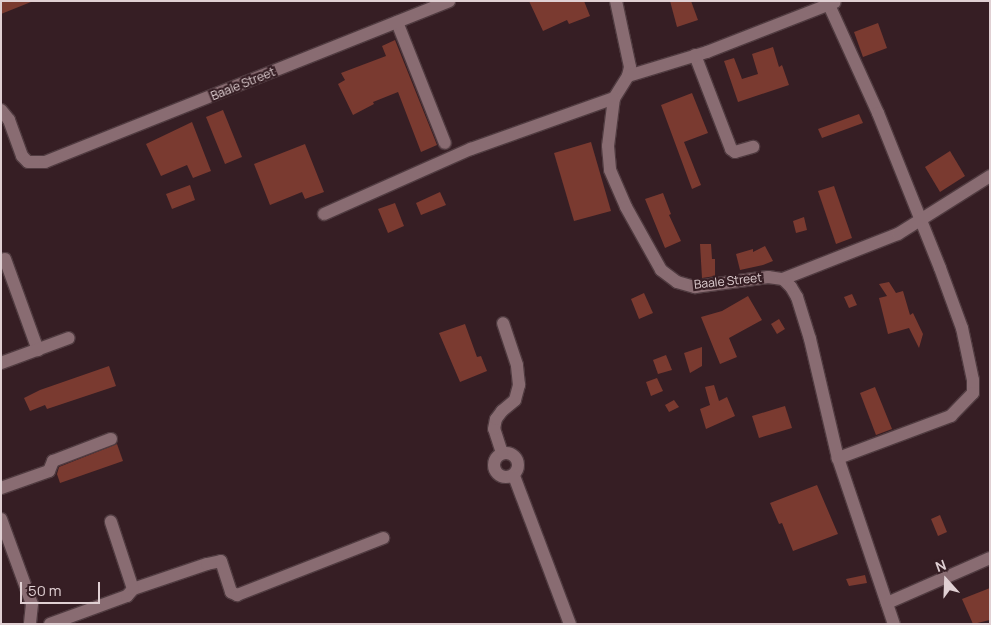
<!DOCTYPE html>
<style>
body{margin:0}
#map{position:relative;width:991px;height:625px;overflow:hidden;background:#361e24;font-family:Manrope,sans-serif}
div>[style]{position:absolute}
.building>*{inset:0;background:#7a3a30}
.roads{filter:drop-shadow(1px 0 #503b40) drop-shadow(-1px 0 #503b40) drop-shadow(0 1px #503b40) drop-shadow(0 -1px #503b40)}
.street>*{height:12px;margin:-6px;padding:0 6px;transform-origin:6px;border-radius:6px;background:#896c72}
.street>.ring{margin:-6px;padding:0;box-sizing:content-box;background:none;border:12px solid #896c72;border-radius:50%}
span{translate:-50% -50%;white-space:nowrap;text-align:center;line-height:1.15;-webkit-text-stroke:4.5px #361e24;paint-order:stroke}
.street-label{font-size:12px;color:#e0d0d3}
.frame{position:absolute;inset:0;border:2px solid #e0d0d3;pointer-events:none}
.north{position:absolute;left:921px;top:555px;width:50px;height:50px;-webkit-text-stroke:4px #361e24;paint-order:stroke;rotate:340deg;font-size:14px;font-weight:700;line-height:20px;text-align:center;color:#e0d0d3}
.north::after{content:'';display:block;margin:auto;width:18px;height:22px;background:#e0d0d3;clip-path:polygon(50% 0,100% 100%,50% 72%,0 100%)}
.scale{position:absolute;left:20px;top:582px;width:80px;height:22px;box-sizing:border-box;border:2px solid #e0d0d3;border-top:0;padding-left:6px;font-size:15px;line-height:18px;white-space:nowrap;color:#e0d0d3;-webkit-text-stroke:4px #361e24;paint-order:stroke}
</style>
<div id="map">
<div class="building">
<i style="clip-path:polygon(1px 1px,31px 1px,31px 2px,1px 14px)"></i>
<i style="clip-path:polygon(529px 1px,584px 1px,590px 16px,569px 24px,567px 20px,543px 31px)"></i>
<i style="clip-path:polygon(670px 1px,691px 1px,698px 20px,677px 27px)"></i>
<i style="clip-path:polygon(878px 23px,887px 48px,863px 57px,854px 32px)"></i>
<i style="clip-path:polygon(395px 40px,437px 145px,421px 152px,398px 92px,373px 102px,374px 104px,353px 115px,338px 84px,345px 80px,341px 73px,386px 56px,382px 46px)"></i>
<i style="clip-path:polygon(773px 47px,779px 67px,782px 65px,789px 85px,738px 102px,724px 61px,734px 58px,742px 79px,758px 74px,752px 54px)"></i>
<i style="clip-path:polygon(692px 93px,708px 133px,684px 142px,701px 185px,692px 189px,661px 105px)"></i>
<i style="clip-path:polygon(223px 110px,242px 157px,225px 164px,206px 117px)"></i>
<i style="clip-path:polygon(859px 114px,863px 123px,822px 138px,818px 129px)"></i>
<i style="clip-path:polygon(192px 122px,211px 171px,193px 178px,187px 165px,161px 176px,146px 144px)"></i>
<i style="clip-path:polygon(591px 142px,611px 211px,574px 221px,554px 153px)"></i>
<i style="clip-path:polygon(305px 144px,324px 192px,305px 199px,302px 192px,270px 205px,254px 164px)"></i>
<i style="clip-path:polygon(950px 151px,965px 176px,940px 192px,925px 167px)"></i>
<i style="clip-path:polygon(190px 185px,195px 200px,172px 209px,166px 194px)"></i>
<i style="clip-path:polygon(834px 186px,852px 238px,836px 244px,818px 191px)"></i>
<i style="clip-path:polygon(440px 192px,446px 205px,421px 215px,416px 203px)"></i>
<i style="clip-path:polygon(663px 193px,671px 214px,669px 215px,681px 241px,665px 248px,645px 199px)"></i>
<i style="clip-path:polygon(395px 203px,404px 226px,388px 233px,378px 209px)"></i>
<i style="clip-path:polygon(804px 217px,807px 230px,796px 233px,793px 221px)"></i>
<i style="clip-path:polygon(700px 244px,711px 244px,712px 259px,715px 259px,715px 276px,702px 278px)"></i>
<i style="clip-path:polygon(765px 246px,773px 261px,763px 265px,740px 270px,736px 254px,753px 249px,753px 252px)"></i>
<i style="clip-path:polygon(889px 282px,896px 293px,903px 291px,910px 315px,913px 313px,923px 334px,919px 348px,909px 328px,888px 334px,879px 298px,887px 296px,879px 284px)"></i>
<i style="clip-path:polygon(644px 293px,653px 313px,639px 319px,631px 299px)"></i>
<i style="clip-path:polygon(852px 294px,857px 305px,849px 308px,844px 297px)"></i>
<i style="clip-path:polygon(748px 296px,762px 320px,729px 338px,737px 357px,720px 364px,701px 317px,722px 311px)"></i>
<i style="clip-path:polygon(779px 319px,785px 329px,777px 334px,771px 324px)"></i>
<i style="clip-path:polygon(465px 324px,477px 357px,481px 356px,487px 371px,460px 382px,439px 333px)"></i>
<i style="clip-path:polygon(702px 347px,702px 366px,690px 373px,684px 353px)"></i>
<i style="clip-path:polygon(666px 355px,672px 370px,658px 374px,653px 360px)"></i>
<i style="clip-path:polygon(109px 366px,116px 386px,47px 409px,45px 405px,30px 411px,24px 398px,40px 390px)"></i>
<i style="clip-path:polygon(657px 378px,663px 391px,651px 396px,646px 382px)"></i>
<i style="clip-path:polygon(714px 385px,719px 401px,727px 397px,735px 416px,706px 429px,700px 409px,710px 405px,705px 387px)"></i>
<i style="clip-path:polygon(875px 387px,892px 429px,876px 435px,860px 393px)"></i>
<i style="clip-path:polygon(674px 400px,679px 407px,669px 412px,665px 405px)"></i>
<i style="clip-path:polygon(785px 406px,792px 428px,759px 438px,752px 416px)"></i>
<i style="clip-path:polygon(117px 444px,123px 461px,60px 483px,57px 474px,59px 467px)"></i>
<i style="clip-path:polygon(817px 485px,838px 534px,793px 551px,782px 523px,779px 524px,770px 503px)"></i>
<i style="clip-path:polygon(940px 515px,947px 532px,938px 536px,931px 519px)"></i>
<i style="clip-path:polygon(865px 575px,867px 583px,849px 586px,846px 579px)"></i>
<i style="clip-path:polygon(990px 588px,990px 620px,973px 624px,962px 599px)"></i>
</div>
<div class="roads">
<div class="street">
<i style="left:616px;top:1px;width:67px;rotate:78deg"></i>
<i style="left:630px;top:67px;width:9px;rotate:103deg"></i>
<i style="left:628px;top:76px;width:26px;rotate:122deg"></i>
<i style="left:614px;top:98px;width:48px;rotate:97.1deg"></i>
<i style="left:608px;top:146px;width:24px;rotate:85deg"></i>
<i style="left:610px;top:170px;width:40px;rotate:66.6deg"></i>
<i style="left:626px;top:207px;width:72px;rotate:60.9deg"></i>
<i style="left:661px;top:270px;width:20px;rotate:37deg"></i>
<i style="left:677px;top:282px;width:19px;rotate:16deg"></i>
<i style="left:695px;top:287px;width:74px;rotate:-7.8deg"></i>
<i style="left:768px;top:277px;width:15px;rotate:8deg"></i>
<i style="left:783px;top:279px;width:11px;rotate:45deg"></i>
<i style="left:791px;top:287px;width:12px;rotate:59deg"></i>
<i style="left:797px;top:297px;width:44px;rotate:72.8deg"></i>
<i style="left:810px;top:339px;width:122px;rotate:76.8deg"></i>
<i style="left:838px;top:458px;width:175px;rotate:71.4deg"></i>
<i style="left:829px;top:5px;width:119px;rotate:65.6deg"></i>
<i style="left:878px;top:113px;width:167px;rotate:68.2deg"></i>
<i style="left:940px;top:268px;width:64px;rotate:69.9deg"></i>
<i style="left:962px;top:328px;width:53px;rotate:78.1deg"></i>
<i style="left:973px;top:380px;width:13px;rotate:90deg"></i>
<i style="left:973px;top:393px;width:32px;rotate:134deg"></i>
<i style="left:951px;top:416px;width:121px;rotate:159.6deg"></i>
<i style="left:397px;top:22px;width:130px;rotate:68.4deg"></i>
<i style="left:695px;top:55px;width:101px;rotate:69deg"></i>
<i style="left:731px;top:149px;width:5px;rotate:37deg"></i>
<i style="left:735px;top:152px;width:19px;rotate:-16deg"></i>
<i style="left:628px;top:76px;width:83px;rotate:-16.9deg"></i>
<i style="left:707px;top:52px;width:137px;rotate:-21.3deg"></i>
<i style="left:1px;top:110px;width:13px;rotate:51deg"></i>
<i style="left:9px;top:120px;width:38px;rotate:70deg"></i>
<i style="left:22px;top:156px;width:8px;rotate:45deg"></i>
<i style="left:28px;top:162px;width:17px"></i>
<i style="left:45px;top:162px;width:435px;rotate:-21.7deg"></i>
<i style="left:324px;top:214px;width:161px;rotate:-23.9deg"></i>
<i style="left:471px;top:149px;width:152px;rotate:-19.6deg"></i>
<i style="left:5px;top:259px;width:97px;rotate:70.1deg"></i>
<i style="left:783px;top:279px;width:123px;rotate:-21.4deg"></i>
<i style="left:898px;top:234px;width:109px;rotate:-32.2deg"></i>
<i style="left:1px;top:363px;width:72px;rotate:-20.2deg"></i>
<i class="ring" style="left:494px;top:453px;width:12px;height:12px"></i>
<i style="left:502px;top:453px;width:25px;rotate:-108deg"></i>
<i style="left:494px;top:429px;width:10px;rotate:-79deg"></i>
<i style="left:496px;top:419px;width:10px;rotate:-53deg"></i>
<i style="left:502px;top:411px;width:17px;rotate:-40deg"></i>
<i style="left:515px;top:400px;width:16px;rotate:-75deg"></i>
<i style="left:519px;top:385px;width:20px;rotate:-96deg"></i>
<i style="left:517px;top:365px;width:44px;rotate:-108.4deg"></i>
<i style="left:514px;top:476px;width:158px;rotate:69.3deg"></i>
<i style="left:1px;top:488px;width:51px;rotate:-19.5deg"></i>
<i style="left:49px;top:471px;width:11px;rotate:-68deg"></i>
<i style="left:53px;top:461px;width:62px;rotate:-20.8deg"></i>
<i style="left:1px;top:519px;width:90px;rotate:70deg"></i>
<i style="left:32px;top:604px;width:20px;rotate:96deg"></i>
<i style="left:133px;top:589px;width:78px;rotate:-18.7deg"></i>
<i style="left:207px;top:564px;width:14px;rotate:-12deg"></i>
<i style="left:221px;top:561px;width:33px;rotate:72deg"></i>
<i style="left:231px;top:592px;width:7px;rotate:27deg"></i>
<i style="left:237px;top:595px;width:157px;rotate:-21.3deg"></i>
<i style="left:887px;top:603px;width:112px;rotate:-23.6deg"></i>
<i style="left:50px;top:624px;width:82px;rotate:-20deg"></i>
<i style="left:127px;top:596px;width:9px;rotate:-49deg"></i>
<i style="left:133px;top:589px;width:71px;rotate:-108.2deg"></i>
</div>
</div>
<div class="street-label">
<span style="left:243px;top:84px;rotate:-22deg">Baale Street</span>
<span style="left:728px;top:281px;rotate:-6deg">Baale Street</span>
</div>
<div class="frame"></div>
<div class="north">N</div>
<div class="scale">50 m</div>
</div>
